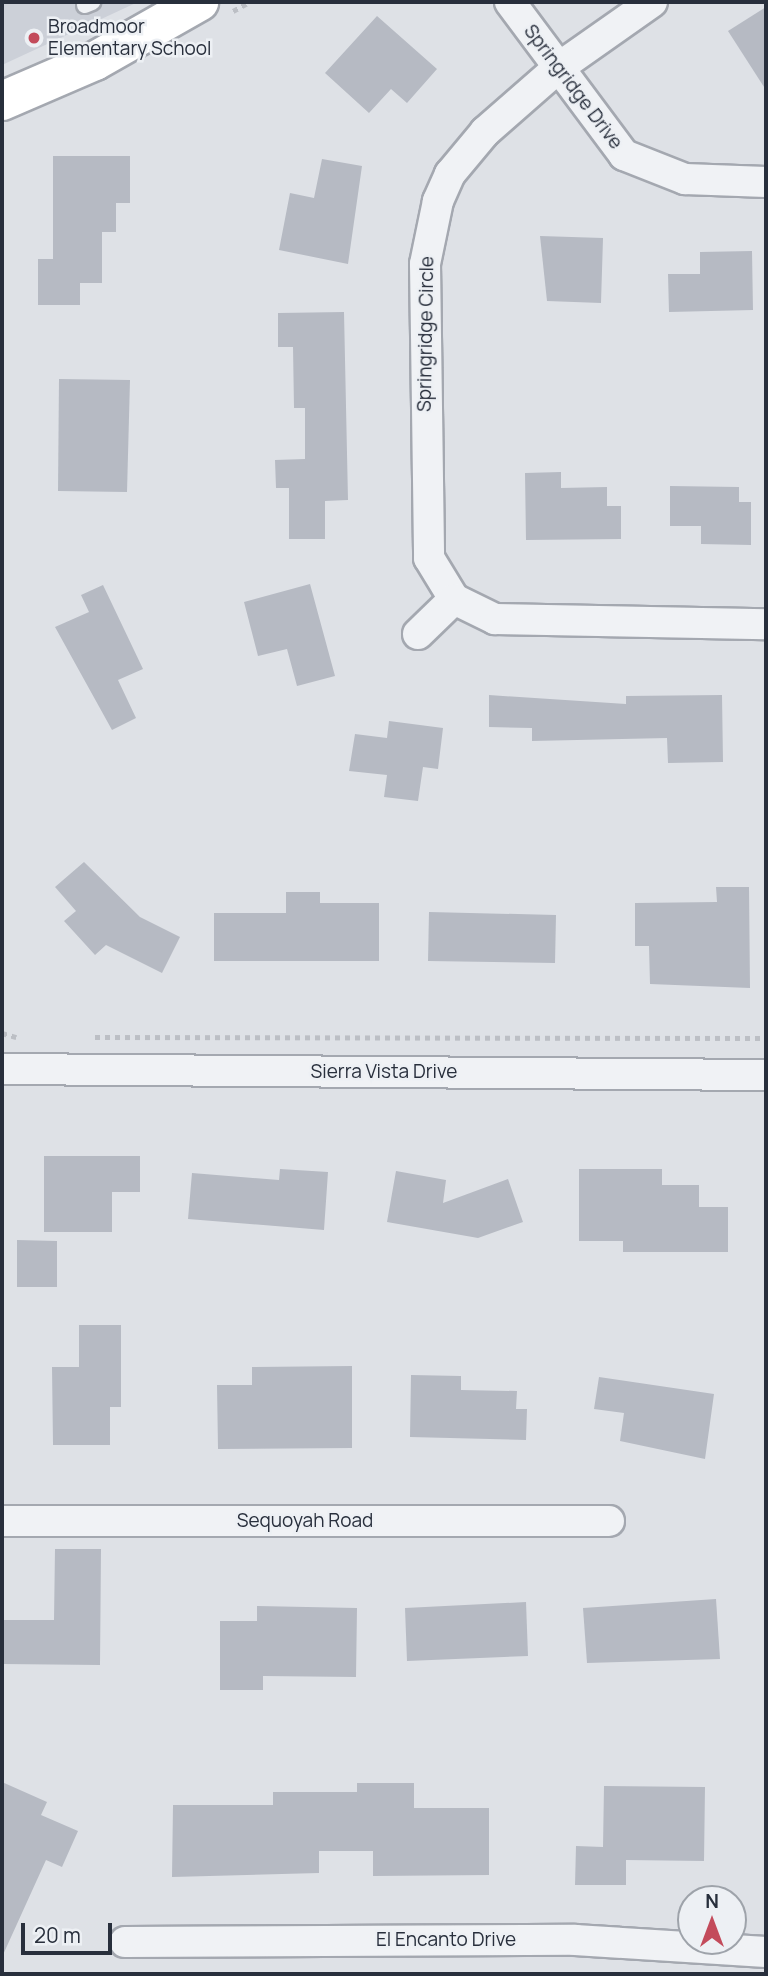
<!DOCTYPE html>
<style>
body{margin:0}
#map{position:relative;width:768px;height:1976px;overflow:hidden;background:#dee1e6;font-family:Manrope,sans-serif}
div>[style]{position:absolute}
.built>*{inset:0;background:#ccd0d8}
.building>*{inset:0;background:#b6bac3}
.path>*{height:4.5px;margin-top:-2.25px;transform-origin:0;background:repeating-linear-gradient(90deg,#bcbfc5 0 5px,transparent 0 10px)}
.roads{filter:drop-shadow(2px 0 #a4a8b0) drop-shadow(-2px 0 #a4a8b0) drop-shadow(0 2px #a4a8b0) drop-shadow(0 -2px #a4a8b0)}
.lane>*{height:16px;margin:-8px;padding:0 8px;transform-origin:8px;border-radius:8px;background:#f0f2f5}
.street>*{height:30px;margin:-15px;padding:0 15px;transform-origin:15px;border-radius:15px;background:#f0f2f5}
.secondary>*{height:38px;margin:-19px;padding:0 19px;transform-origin:19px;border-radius:19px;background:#fff}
.dots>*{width:19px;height:19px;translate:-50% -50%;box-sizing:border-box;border:4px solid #edf0f4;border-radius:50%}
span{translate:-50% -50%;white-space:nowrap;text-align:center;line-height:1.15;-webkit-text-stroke:5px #edf0f4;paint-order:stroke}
.poi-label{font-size:19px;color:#282f3c}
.left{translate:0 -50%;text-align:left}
.street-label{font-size:19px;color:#282f3c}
.frame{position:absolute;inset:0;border:4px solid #282f3c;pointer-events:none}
.north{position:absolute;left:677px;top:1885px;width:70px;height:70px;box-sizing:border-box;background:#edf0f4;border:2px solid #9ea3aa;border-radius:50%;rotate:0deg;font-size:19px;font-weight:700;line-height:28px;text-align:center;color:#282f3c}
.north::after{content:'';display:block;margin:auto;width:24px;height:32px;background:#c34b5b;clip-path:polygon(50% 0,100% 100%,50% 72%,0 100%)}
.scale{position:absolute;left:21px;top:1923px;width:91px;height:32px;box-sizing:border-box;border:4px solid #282f3c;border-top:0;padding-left:9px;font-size:21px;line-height:24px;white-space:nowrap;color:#282f3c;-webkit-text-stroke:5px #edf0f4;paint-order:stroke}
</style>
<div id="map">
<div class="built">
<i style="clip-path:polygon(2px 2px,138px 2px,2px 65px)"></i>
</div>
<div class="building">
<i style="clip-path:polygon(766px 7px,766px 90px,728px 31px)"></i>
<i style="clip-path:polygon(377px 16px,437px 69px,407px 103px,391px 89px,369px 113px,325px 73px)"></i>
<i style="clip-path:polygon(53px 156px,130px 156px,130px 203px,116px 203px,116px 232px,102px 232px,102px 283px,80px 283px,80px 305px,38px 305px,38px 259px,53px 259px)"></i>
<i style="clip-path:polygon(322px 159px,362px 166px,348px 264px,279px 250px,290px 193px,314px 198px)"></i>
<i style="clip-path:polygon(540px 236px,603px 238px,601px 303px,547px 301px)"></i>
<i style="clip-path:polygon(752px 251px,753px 310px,669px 312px,668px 274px,700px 274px,700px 252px)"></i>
<i style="clip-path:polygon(344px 312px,348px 500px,325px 501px,325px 539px,289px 539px,289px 488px,276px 488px,275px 460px,305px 459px,305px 408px,294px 408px,293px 347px,278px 347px,278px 313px)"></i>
<i style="clip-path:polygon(59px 379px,130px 380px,127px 492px,58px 491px)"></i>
<i style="clip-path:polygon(561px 472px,561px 488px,607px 487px,607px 506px,621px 506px,621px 539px,526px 540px,525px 473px)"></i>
<i style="clip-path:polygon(670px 486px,739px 487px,739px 502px,751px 502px,751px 545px,701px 544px,701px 526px,670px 526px)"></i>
<i style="clip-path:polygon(310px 584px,335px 676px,297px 686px,287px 649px,258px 656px,244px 602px)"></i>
<i style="clip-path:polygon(103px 585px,143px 669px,118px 680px,136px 718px,112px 730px,55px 627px,89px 612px,81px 595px)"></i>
<i style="clip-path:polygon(489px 695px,626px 704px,626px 696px,722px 695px,723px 762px,668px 763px,667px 738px,532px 741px,532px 728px,489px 727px)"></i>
<i style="clip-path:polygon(389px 721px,443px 728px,438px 769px,423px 767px,418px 801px,384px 797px,387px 775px,349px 771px,355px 734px,387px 738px)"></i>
<i style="clip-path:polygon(84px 862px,140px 917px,180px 937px,162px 973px,106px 945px,95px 955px,64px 921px,76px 911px,55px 887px)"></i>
<i style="clip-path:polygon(716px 887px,749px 887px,750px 988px,650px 984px,649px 946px,635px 946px,635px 903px,717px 902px)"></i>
<i style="clip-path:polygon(286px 892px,320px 892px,320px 903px,379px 903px,379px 961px,214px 961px,214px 913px,286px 913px)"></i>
<i style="clip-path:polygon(429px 912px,556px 915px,555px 963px,428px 961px)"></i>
<i style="clip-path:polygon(44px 1156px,140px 1156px,140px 1192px,112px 1192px,112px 1232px,44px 1232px)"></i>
<i style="clip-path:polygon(280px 1169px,328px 1172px,324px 1230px,188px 1219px,192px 1173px,279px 1180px)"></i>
<i style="clip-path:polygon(579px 1169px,662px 1169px,662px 1185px,699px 1185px,699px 1207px,728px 1207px,728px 1252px,623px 1252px,623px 1241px,579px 1241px)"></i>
<i style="clip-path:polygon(396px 1171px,446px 1180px,443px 1203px,508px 1179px,523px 1222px,478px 1238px,387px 1222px)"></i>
<i style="clip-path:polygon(17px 1240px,57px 1241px,57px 1287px,17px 1287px)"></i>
<i style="clip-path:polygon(79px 1325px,121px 1325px,121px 1407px,110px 1407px,110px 1445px,53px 1445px,52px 1367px,79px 1367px)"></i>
<i style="clip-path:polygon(352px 1366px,352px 1448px,218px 1449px,217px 1385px,252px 1385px,252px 1367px)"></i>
<i style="clip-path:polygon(411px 1375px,461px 1376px,461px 1390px,517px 1391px,516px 1409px,527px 1409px,526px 1440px,410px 1437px)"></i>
<i style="clip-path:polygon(599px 1377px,714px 1394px,705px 1459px,620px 1441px,624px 1413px,594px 1409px)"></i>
<i style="clip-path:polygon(55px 1549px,101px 1549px,100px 1665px,3px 1664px,3px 1620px,54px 1620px)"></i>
<i style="clip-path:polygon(716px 1599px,720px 1659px,587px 1663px,583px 1608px)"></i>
<i style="clip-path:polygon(526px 1602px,528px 1656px,407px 1661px,405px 1608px)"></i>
<i style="clip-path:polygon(257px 1606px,357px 1608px,356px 1677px,263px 1676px,263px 1690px,220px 1690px,220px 1621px,257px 1621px)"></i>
<i style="clip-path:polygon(2px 1782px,47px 1802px,41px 1815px,78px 1831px,62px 1867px,46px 1860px,2px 1957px)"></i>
<i style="clip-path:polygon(357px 1783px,414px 1783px,414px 1808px,489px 1808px,489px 1875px,373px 1876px,373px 1851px,319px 1851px,319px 1873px,172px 1877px,173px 1805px,273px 1805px,273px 1792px,357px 1792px)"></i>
<i style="clip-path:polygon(604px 1786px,705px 1787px,704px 1861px,626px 1860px,626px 1885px,575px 1885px,576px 1846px,603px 1847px)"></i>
</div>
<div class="path">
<i style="left:233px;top:11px;width:18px;rotate:-29deg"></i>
<i style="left:2px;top:1033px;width:15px;rotate:16deg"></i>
<i style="left:95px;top:1037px;width:671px;rotate:0.09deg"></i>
</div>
<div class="roads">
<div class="lane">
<i style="left:85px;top:5px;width:8px;rotate:-23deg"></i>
</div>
<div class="street">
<i style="left:510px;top:2px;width:191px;rotate:53.3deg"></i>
<i style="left:624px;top:155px;width:66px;rotate:21.5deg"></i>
<i style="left:685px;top:179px;width:81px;rotate:2.1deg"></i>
<i style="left:652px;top:2px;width:115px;rotate:144.9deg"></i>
<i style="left:558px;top:68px;width:97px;rotate:138.8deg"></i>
<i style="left:485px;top:132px;width:55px;rotate:129.8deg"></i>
<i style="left:450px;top:174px;width:30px;rotate:114deg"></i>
<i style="left:438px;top:201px;width:64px;rotate:101.7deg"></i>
<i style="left:425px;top:264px;width:294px;rotate:89.2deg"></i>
<i style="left:429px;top:558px;width:48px;rotate:58.6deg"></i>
<i style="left:454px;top:599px;width:46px;rotate:26deg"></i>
<i style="left:495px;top:619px;width:271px;rotate:1.1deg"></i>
<i style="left:418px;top:634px;width:50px;rotate:-44.2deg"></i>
<i style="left:2px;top:1069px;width:764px;rotate:0.45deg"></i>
<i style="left:2px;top:1521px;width:607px"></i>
<i style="left:125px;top:1942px;width:450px;rotate:-0.3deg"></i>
<i style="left:575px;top:1940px;width:191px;rotate:3.6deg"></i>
</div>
<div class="secondary">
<i style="left:2px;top:101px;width:101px;rotate:-23.3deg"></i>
<i style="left:95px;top:61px;width:120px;rotate:-29.6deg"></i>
</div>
</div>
<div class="dots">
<i style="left:34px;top:38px;background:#c34b5b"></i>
</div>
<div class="poi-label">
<span class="left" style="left:48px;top:38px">Broadmoor<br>Elementary School</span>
</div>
<div class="street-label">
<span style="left:573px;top:87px;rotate:53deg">Springridge Drive</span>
<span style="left:426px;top:334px;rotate:-89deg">Springridge Circle</span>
<span style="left:384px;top:1072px">Sierra Vista Drive</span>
<span style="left:305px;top:1521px">Sequoyah Road</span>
<span style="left:446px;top:1940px">El Encanto Drive</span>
</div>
<div class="frame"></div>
<div class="north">N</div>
<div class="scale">20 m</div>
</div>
